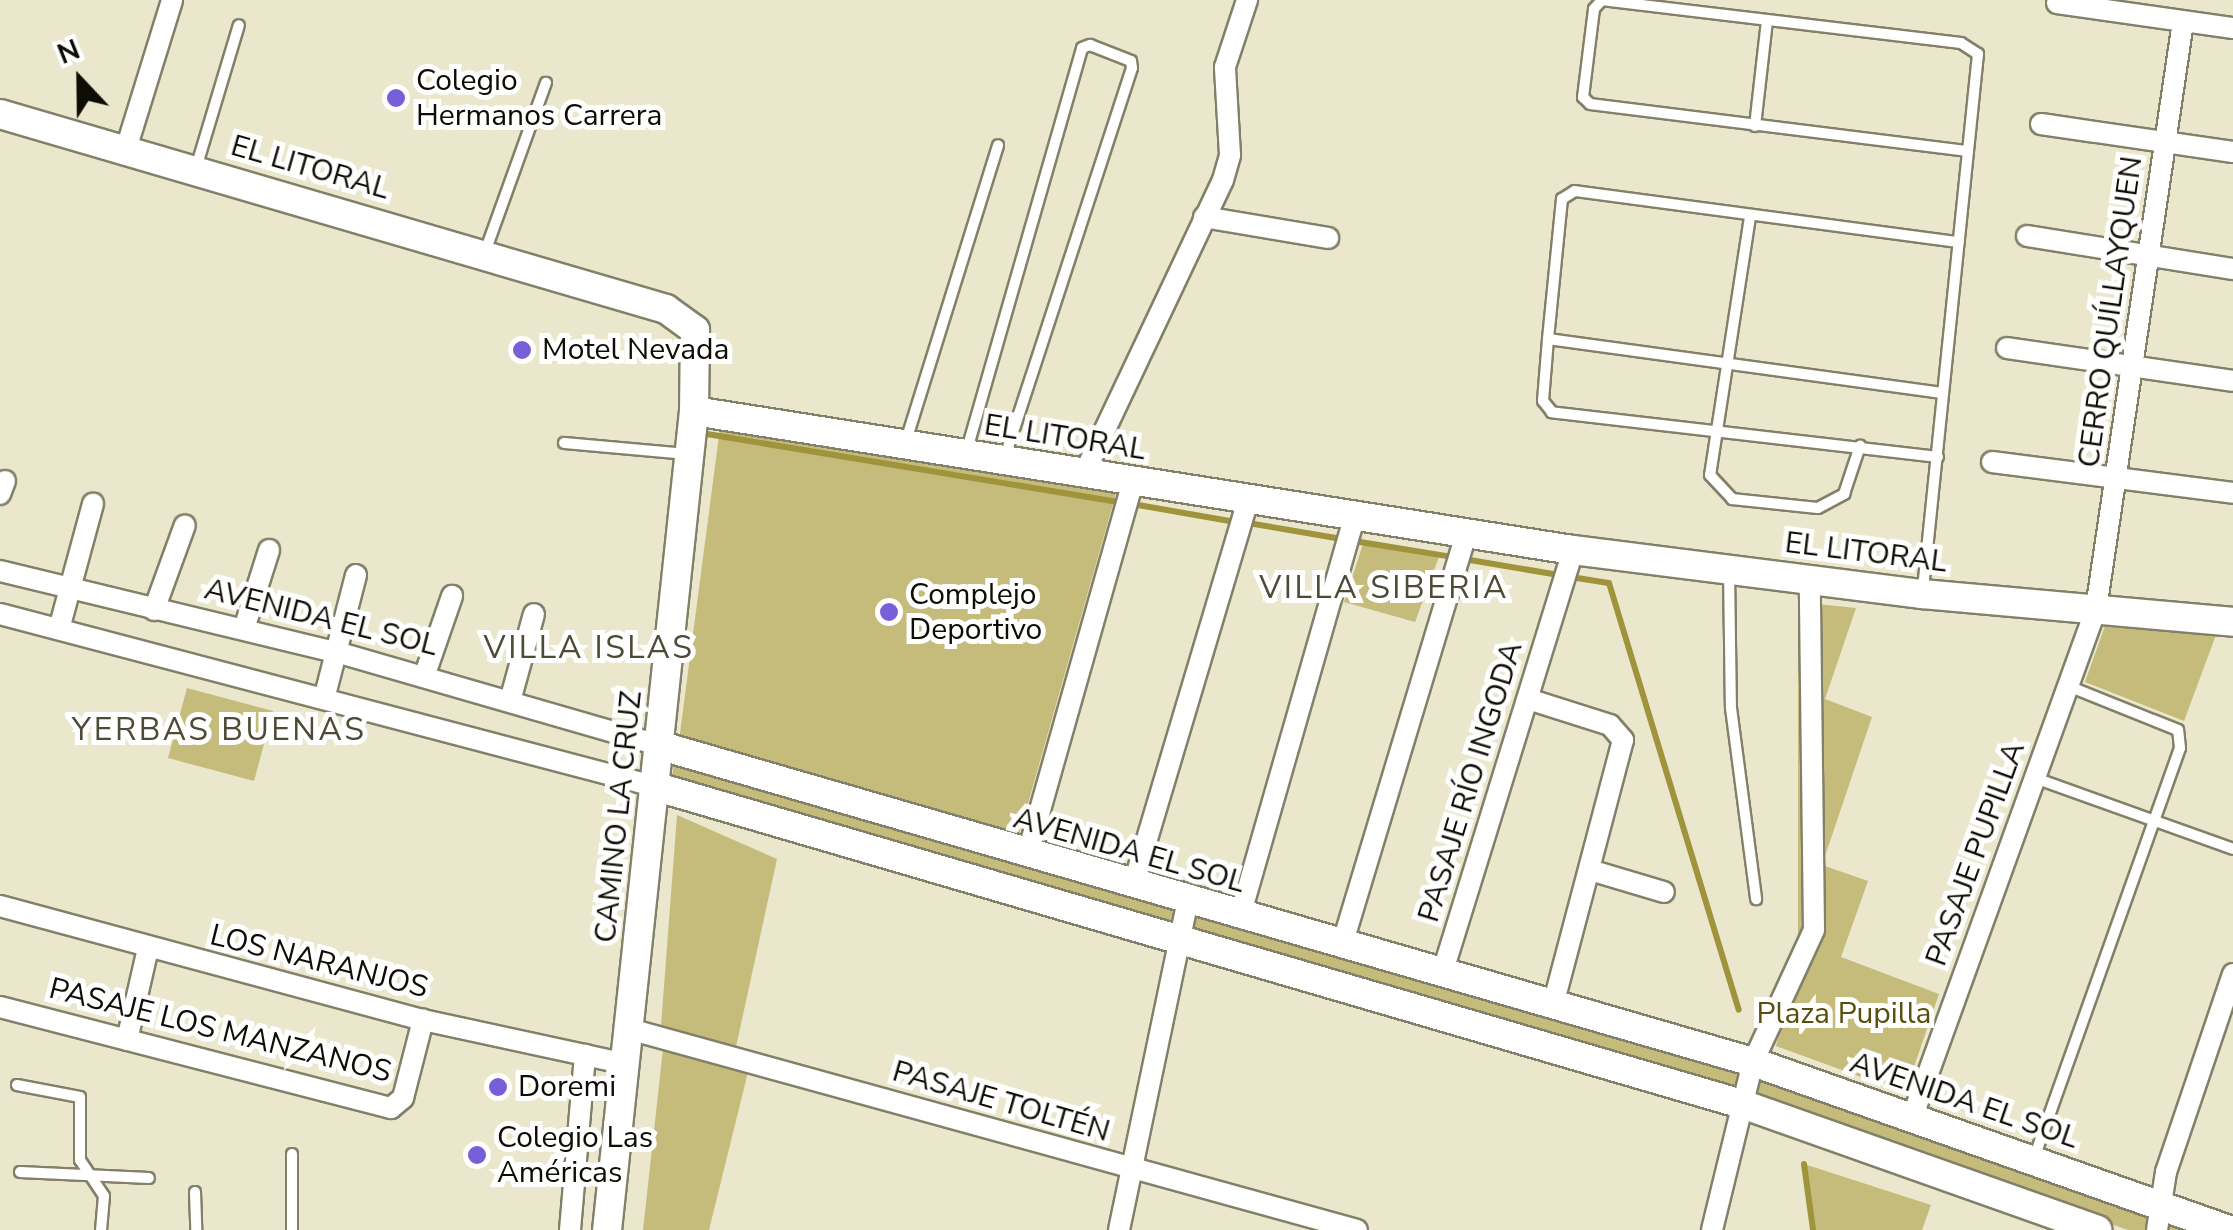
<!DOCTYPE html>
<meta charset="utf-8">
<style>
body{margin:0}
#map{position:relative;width:2233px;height:1230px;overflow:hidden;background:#eae7cd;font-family:"Nunito Sans",sans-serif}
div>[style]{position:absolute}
.green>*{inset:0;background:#c5bc7c}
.stream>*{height:6px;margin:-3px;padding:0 3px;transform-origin:3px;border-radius:3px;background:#9f933c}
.roads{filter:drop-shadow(2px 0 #828068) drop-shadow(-2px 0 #828068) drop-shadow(0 2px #828068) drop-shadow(0 -2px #828068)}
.lane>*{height:10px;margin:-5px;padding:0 5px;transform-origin:5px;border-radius:5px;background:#fff}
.street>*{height:20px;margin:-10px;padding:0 10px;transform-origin:10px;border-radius:10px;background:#fff}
.secondary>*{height:28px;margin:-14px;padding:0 14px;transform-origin:14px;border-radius:14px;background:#fff}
.dots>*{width:28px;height:28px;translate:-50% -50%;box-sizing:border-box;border:5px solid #fff;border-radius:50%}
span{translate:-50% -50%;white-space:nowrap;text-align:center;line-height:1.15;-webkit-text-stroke:10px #fff;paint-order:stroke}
.poi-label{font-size:30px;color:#0e0d05}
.left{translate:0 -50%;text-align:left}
.street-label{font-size:30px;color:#0e0d05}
.park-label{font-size:30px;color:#584f0c}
.neighbourhood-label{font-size:32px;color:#4d4b35;letter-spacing:2.5px}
.north{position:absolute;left:30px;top:30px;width:100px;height:100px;-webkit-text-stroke:8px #fff;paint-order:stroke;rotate:338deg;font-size:28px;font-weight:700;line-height:40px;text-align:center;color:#0e0d05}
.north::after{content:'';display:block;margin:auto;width:35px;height:45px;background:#0e0d05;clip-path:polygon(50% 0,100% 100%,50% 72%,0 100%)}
</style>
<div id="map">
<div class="green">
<i style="clip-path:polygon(720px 428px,1119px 483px,1017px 842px,679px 741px)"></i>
<i style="clip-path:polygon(1364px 541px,1440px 554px,1415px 622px,1344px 602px)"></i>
<i style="clip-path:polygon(1798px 602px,1856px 608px,1825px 699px,1872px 717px,1822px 865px,1868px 881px,1841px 957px,1939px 994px,1905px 1093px,1776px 1046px,1798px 962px)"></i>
<i style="clip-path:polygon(2106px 623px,2216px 635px,2184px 721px,2085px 682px)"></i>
<i style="clip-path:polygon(187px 688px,273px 711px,254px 781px,168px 758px)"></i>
<i style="clip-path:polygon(674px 763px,1728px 1057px,2207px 1230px,2128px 1230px,1835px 1127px,671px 785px)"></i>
<i style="clip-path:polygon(677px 815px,777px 859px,736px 1047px,661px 1026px)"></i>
<i style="clip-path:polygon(663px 1049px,748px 1072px,709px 1230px,643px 1230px)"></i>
<i style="clip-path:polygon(1804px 1164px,1931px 1205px,1922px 1230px,1813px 1230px)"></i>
</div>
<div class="stream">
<i style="left:707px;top:434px;width:415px;rotate:9.4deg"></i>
<i style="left:1138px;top:505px;width:93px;rotate:9.9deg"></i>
<i style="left:1254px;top:524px;width:83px;rotate:9.7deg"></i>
<i style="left:1360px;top:542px;width:87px;rotate:9.2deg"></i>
<i style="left:1470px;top:560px;width:84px;rotate:9.6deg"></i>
<i style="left:1577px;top:578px;width:32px;rotate:9deg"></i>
<i style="left:1609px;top:583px;width:446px;rotate:73.1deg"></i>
<i style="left:1804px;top:1164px;width:67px;rotate:82.2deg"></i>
</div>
<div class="roads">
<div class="lane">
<i style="left:1755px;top:126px;width:106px;rotate:-83.5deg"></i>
<i style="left:196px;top:168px;width:149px;rotate:-73.3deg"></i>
<i style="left:1750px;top:217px;width:261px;rotate:98.8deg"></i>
<i style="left:1710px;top:475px;width:33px;rotate:47deg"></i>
<i style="left:1732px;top:499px;width:86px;rotate:6deg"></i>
<i style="left:1818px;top:508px;width:30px;rotate:-28deg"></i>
<i style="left:1844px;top:494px;width:51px;rotate:-71.6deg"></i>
<i style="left:485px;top:252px;width:180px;rotate:-70.2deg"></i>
<i style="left:1548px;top:339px;width:398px;rotate:7.8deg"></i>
<i style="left:564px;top:443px;width:124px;rotate:5.1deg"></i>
<i style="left:905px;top:444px;width:313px;rotate:-72.7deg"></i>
<i style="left:966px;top:453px;width:421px;rotate:-74deg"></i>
<i style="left:1082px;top:48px;width:9px;rotate:-21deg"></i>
<i style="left:1090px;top:45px;width:44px;rotate:21.3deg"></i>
<i style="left:1131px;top:61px;width:7px;rotate:82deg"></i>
<i style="left:1132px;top:68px;width:411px;rotate:108.1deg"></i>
<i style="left:1938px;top:457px;width:389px;rotate:-173.4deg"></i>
<i style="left:1552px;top:412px;width:14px;rotate:-129deg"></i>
<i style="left:1543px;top:401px;width:62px;rotate:-85.4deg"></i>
<i style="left:1548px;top:339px;width:141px;rotate:-84.3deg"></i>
<i style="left:1562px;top:199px;width:15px;rotate:-32deg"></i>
<i style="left:1575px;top:191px;width:387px;rotate:7.6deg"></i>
<i style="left:1729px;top:570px;width:138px;rotate:89.2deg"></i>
<i style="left:1731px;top:708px;width:193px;rotate:82.5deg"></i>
<i style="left:1923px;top:589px;width:538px;rotate:-84.13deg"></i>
<i style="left:1978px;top:54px;width:20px;rotate:-147deg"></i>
<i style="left:1961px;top:43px;width:362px;rotate:-173.2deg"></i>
<i style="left:1602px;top:0;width:12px;rotate:132deg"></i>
<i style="left:1594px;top:9px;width:89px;rotate:97.1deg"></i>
<i style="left:1583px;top:97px;width:10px;rotate:45deg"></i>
<i style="left:1590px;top:104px;width:381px;rotate:7.1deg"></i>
<i style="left:2035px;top:778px;width:210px;rotate:19.7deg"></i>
<i style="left:17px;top:1085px;width:64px;rotate:10.8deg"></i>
<i style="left:80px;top:1097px;width:63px;rotate:90deg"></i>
<i style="left:80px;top:1160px;width:43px;rotate:56.3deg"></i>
<i style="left:104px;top:1196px;width:34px;rotate:95deg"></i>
<i style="left:292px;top:1154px;width:76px;rotate:90deg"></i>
<i style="left:2034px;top:1158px;width:435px;rotate:-70.4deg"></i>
<i style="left:2180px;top:748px;width:18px;rotate:-96deg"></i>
<i style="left:2178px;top:730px;width:118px;rotate:-158.2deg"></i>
<i style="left:20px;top:1172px;width:129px;rotate:2.7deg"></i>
<i style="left:195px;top:1192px;width:38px;rotate:88deg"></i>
</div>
<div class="street">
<i style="left:2057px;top:3px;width:178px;rotate:8.1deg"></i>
<i style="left:2041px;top:124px;width:194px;rotate:8.3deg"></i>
<i style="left:126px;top:149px;width:156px;rotate:-72.8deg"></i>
<i style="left:1204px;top:217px;width:126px;rotate:9.6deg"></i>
<i style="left:2027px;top:236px;width:209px;rotate:9.1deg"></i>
<i style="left:2007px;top:348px;width:228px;rotate:8.3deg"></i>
<i style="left:1992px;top:462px;width:243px;rotate:7.3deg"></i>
<i style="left:1084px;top:474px;width:325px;rotate:-64.7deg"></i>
<i style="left:1223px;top:180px;width:26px;rotate:-74deg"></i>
<i style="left:1230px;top:155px;width:88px;rotate:-93.3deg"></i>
<i style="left:1225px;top:67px;width:71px;rotate:-71.8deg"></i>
<i style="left:0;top:494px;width:14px;rotate:-69deg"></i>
<i style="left:0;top:571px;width:346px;rotate:13.6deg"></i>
<i style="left:336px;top:652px;width:335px;rotate:16.1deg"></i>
<i style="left:154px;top:610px;width:90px;rotate:-70deg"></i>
<i style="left:0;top:614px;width:679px;rotate:14.75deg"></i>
<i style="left:59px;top:629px;width:130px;rotate:-74.8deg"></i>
<i style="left:244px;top:629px;width:83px;rotate:-72.4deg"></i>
<i style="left:424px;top:677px;width:86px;rotate:-70.9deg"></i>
<i style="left:324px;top:699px;width:128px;rotate:-75.5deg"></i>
<i style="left:1528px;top:699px;width:86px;rotate:17.6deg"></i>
<i style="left:1610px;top:725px;width:20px;rotate:49deg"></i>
<i style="left:1623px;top:740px;width:274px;rotate:104.8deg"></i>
<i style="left:510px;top:701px;width:90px;rotate:-74.6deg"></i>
<i style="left:1027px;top:856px;width:390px;rotate:-74.2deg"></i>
<i style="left:1590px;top:870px;width:77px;rotate:16.6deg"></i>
<i style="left:1133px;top:886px;width:402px;rotate:-73.4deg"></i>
<i style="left:0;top:906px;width:438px;rotate:15.1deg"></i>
<i style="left:423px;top:1020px;width:208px;rotate:12.2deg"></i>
<i style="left:1240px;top:916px;width:414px;rotate:-74deg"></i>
<i style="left:1342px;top:945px;width:429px;rotate:-73.2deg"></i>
<i style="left:1442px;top:974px;width:444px;rotate:-72.8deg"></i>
<i style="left:0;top:1007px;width:404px;rotate:14.5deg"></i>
<i style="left:391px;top:1108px;width:16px;rotate:-40deg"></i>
<i style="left:403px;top:1098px;width:81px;rotate:-75.6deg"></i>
<i style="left:629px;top:1029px;width:755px;rotate:15.43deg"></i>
<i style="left:127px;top:1040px;width:94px;rotate:-77.1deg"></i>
<i style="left:1912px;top:1118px;width:541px;rotate:-70.13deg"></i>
<i style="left:2096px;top:609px;width:593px;rotate:-81.57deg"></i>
<i style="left:570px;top:1230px;width:176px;rotate:-85.1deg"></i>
<i style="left:1119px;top:1230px;width:336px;rotate:-78.2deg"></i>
<i style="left:1712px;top:1230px;width:173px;rotate:-76.3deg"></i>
<i style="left:1753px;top:1062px;width:145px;rotate:-65.2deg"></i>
<i style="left:1814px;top:930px;width:351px;rotate:-90.7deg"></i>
<i style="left:2157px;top:1230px;width:59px;rotate:-81.2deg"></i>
<i style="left:2166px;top:1172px;width:209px;rotate:-71.3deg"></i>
</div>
<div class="secondary">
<i style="left:0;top:114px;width:694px;rotate:16.32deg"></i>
<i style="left:666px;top:309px;width:36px;rotate:36deg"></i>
<i style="left:695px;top:330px;width:81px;rotate:90.7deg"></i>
<i style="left:694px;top:411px;width:824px;rotate:96.06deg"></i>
<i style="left:694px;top:411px;width:890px;rotate:8.99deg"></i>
<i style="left:1573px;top:550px;width:352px;rotate:7.2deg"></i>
<i style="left:1922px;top:594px;width:312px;rotate:5.1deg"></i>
<i style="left:658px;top:745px;width:1140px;rotate:16.15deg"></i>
<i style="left:1753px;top:1062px;width:505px;rotate:19.44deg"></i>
<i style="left:657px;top:787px;width:1130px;rotate:16.29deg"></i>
<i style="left:1742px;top:1104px;width:377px;rotate:19.5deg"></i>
</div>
</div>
<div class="dots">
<i style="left:396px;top:98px;background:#785fda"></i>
<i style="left:522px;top:350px;background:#785fda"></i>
<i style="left:889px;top:612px;background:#785fda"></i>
<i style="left:498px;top:1087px;background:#785fda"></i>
<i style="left:477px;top:1155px;background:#785fda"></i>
</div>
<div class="poi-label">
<span class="left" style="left:416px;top:98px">Colegio<br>Hermanos Carrera</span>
<span class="left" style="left:542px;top:350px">Motel Nevada</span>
<span class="left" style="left:909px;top:612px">Complejo<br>Deportivo</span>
<span class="left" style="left:518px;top:1087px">Doremi</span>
<span class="left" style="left:497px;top:1155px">Colegio Las<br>Américas</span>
</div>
<div class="street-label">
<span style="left:310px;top:168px;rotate:16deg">EL LITORAL</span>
<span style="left:2111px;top:312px;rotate:-82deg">CERRO QUÍLLAYQUEN</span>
<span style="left:1065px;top:438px;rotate:9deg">EL LITORAL</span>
<span style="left:1866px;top:553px;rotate:7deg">EL LITORAL</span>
<span style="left:321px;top:618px;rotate:14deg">AVENIDA EL SOL</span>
<span style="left:1471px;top:782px;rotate:-73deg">PASAJE RÍO INGODA</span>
<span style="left:619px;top:817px;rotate:-84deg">CAMINO LA CRUZ</span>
<span style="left:1129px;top:851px;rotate:16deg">AVENIDA EL SOL</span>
<span style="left:1976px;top:854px;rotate:-70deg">PASAJE PUPILLA</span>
<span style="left:319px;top:962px;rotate:14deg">LOS NARANJOS</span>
<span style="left:220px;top:1031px;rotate:14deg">PASAJE LOS MANZANOS</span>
<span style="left:1964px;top:1101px;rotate:19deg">AVENIDA EL SOL</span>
<span style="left:1001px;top:1102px;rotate:16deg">PASAJE TOLTÉN</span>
</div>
<div class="park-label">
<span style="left:1844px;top:1014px">Plaza Pupilla</span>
</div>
<div class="neighbourhood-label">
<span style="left:1384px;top:588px">VILLA SIBERIA</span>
<span style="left:589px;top:648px">VILLA ISLAS</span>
<span style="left:219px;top:730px">YERBAS BUENAS</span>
</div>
<div class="north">N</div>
</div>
